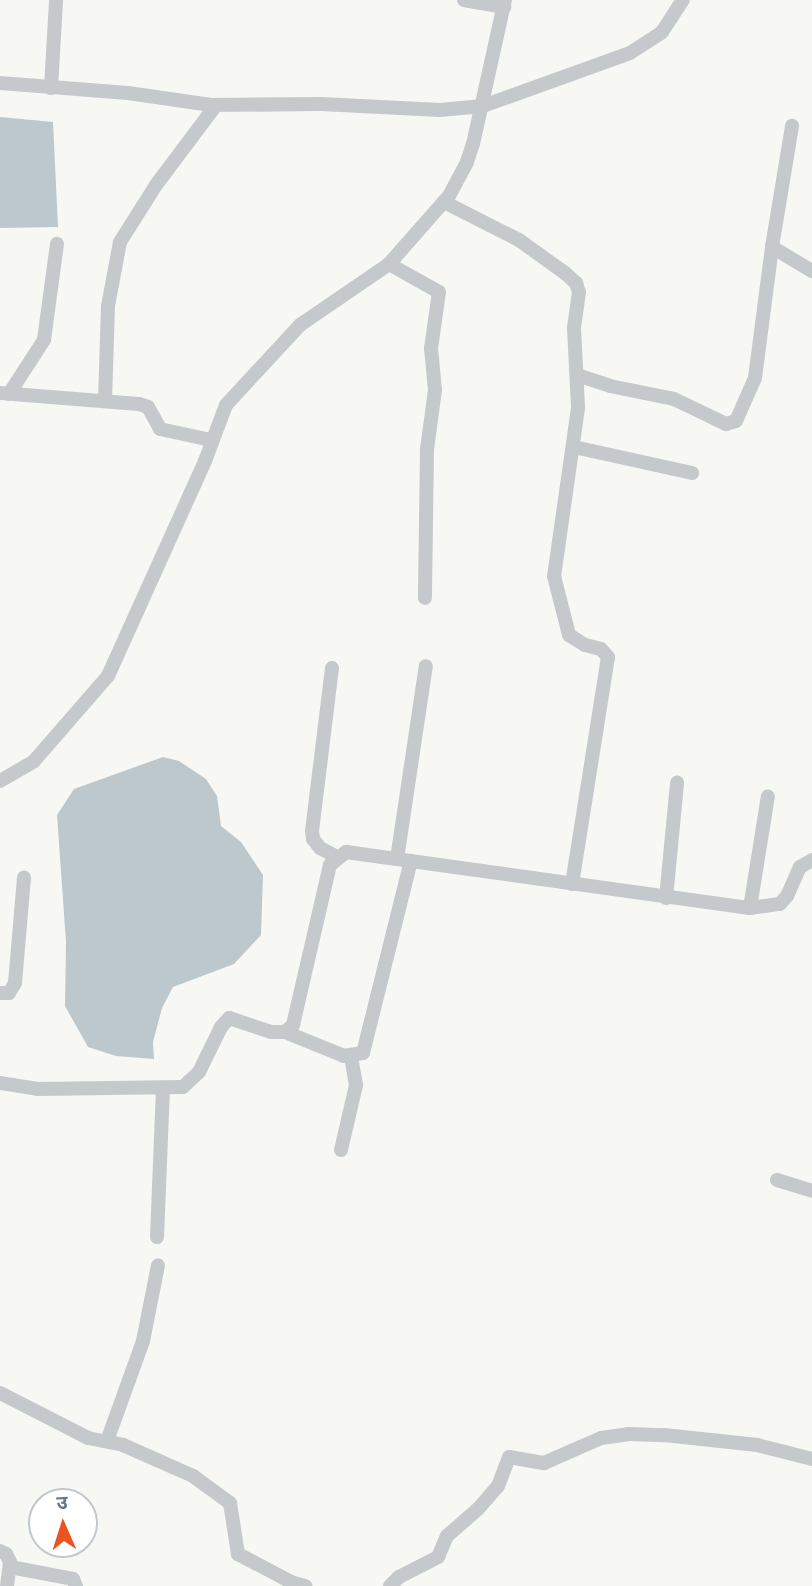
<!DOCTYPE html>
<meta charset="utf-8">
<style>
body{margin:0}
#map{position:relative;width:812px;height:1586px;overflow:hidden;background:#f7f7f4;font-family:"Alegreya Sans","Noto Sans Devanagari",sans-serif}
div>[style]{position:absolute}
.water>*{inset:0;background:#bcc8cc}
.minor>*{height:14px;margin:-7px;padding:0 7px;transform-origin:7px;border-radius:7px;background:#c5c9cc}
span{translate:-50% -50%;white-space:nowrap;text-align:center;line-height:1.15;-webkit-text-stroke:7px #fff;paint-order:stroke}
.north{position:absolute;left:28px;top:1488px;width:70px;height:70px;box-sizing:border-box;background:#fff;border:2px solid #c1c9cf;border-radius:50%;rotate:357deg;font-size:19px;font-weight:700;line-height:28px;text-align:center;color:#657787}
.north::after{content:'';display:block;margin:auto;width:24px;height:32px;background:#eb5320;clip-path:polygon(50% 0,100% 100%,50% 72%,0 100%)}
</style>
<div id="map">
<div class="water">
<i style="clip-path:polygon(0 117px,53px 122px,58px 227px,0 228px)"></i>
<i style="clip-path:polygon(163px 757px,179px 761px,206px 779px,217px 796px,221px 826px,241px 842px,263px 875px,261px 935px,234px 964px,173px 987px,162px 1008px,153px 1042px,154px 1059px,116px 1056px,88px 1047px,65px 1006px,66px 942px,57px 815px,74px 789px)"></i>
</div>
<div class="minor">
<i style="left:464px;top:0;width:41px;rotate:9.9deg"></i>
<i style="left:0;top:83px;width:128px;rotate:4.5deg"></i>
<i style="left:128px;top:93px;width:84px;rotate:8.2deg"></i>
<i style="left:211px;top:105px;width:110px;rotate:-0.5deg"></i>
<i style="left:321px;top:104px;width:119px;rotate:2.9deg"></i>
<i style="left:440px;top:110px;width:43px;rotate:-5.3deg"></i>
<i style="left:483px;top:106px;width:156px;rotate:-19.8deg"></i>
<i style="left:630px;top:53px;width:38px;rotate:-33deg"></i>
<i style="left:662px;top:32px;width:38px;rotate:-57deg"></i>
<i style="left:51px;top:88px;width:88px;rotate:-86.7deg"></i>
<i style="left:444px;top:202px;width:84px;rotate:26.9deg"></i>
<i style="left:519px;top:240px;width:57px;rotate:35.7deg"></i>
<i style="left:565px;top:273px;width:15px;rotate:42deg"></i>
<i style="left:576px;top:283px;width:9px;rotate:72deg"></i>
<i style="left:579px;top:292px;width:36px;rotate:98deg"></i>
<i style="left:574px;top:328px;width:80px;rotate:87.1deg"></i>
<i style="left:578px;top:408px;width:170px;rotate:98.1deg"></i>
<i style="left:554px;top:576px;width:61px;rotate:75.7deg"></i>
<i style="left:569px;top:635px;width:19px;rotate:32deg"></i>
<i style="left:585px;top:645px;width:16px;rotate:14deg"></i>
<i style="left:601px;top:649px;width:11px;rotate:49deg"></i>
<i style="left:608px;top:657px;width:230px;rotate:99deg"></i>
<i style="left:772px;top:247px;width:47px;rotate:31deg"></i>
<i style="left:389px;top:264px;width:57px;rotate:29.2deg"></i>
<i style="left:439px;top:292px;width:57px;rotate:98.1deg"></i>
<i style="left:431px;top:348px;width:42px;rotate:84.6deg"></i>
<i style="left:435px;top:390px;width:60px;rotate:97.7deg"></i>
<i style="left:427px;top:449px;width:149px;rotate:90.8deg"></i>
<i style="left:577px;top:375px;width:35px;rotate:18deg"></i>
<i style="left:610px;top:386px;width:65px;rotate:11.5deg"></i>
<i style="left:674px;top:399px;width:58px;rotate:25.7deg"></i>
<i style="left:726px;top:424px;width:10px;rotate:-17deg"></i>
<i style="left:736px;top:421px;width:47px;rotate:-66.2deg"></i>
<i style="left:755px;top:378px;width:132px;rotate:-82.6deg"></i>
<i style="left:772px;top:247px;width:123px;rotate:-80.6deg"></i>
<i style="left:0;top:393px;width:139px;rotate:4.5deg"></i>
<i style="left:139px;top:404px;width:9px;rotate:18deg"></i>
<i style="left:148px;top:407px;width:25px;rotate:61deg"></i>
<i style="left:160px;top:429px;width:52px;rotate:12.2deg"></i>
<i style="left:9px;top:394px;width:64px;rotate:-57.1deg"></i>
<i style="left:44px;top:340px;width:97px;rotate:-82.3deg"></i>
<i style="left:105px;top:401px;width:95px;rotate:-88.2deg"></i>
<i style="left:108px;top:306px;width:65px;rotate:-79.4deg"></i>
<i style="left:120px;top:242px;width:67px;rotate:-57.7deg"></i>
<i style="left:156px;top:185px;width:100px;rotate:-53.1deg"></i>
<i style="left:574px;top:447px;width:121px;rotate:12.4deg"></i>
<i style="left:332px;top:668px;width:164px;rotate:97deg"></i>
<i style="left:312px;top:831px;width:8px;rotate:83deg"></i>
<i style="left:313px;top:839px;width:11px;rotate:52deg"></i>
<i style="left:320px;top:848px;width:19px;rotate:28deg"></i>
<i style="left:0;top:781px;width:39px;rotate:-30deg"></i>
<i style="left:34px;top:761px;width:113px;rotate:-49deg"></i>
<i style="left:108px;top:676px;width:236px;rotate:-65.7deg"></i>
<i style="left:205px;top:461px;width:60px;rotate:-69.4deg"></i>
<i style="left:226px;top:405px;width:109px;rotate:-47.2deg"></i>
<i style="left:300px;top:325px;width:108px;rotate:-34.4deg"></i>
<i style="left:389px;top:264px;width:91px;rotate:-48.6deg"></i>
<i style="left:449px;top:196px;width:38px;rotate:-62deg"></i>
<i style="left:467px;top:162px;width:19px;rotate:-72deg"></i>
<i style="left:473px;top:144px;width:148px;rotate:-77.5deg"></i>
<i style="left:397px;top:859px;width:195px;rotate:-81.5deg"></i>
<i style="left:666px;top:898px;width:116px;rotate:-84.5deg"></i>
<i style="left:750px;top:908px;width:113px;rotate:-80.9deg"></i>
<i style="left:0;top:993px;width:9px"></i>
<i style="left:9px;top:993px;width:12px;rotate:-59deg"></i>
<i style="left:15px;top:983px;width:106px;rotate:-85.1deg"></i>
<i style="left:285px;top:1032px;width:64px;rotate:22.1deg"></i>
<i style="left:344px;top:1056px;width:19px;rotate:-9deg"></i>
<i style="left:363px;top:1053px;width:198px;rotate:-76deg"></i>
<i style="left:0;top:1083px;width:38px;rotate:9deg"></i>
<i style="left:38px;top:1089px;width:145px;rotate:-0.8deg"></i>
<i style="left:183px;top:1087px;width:22px;rotate:-43deg"></i>
<i style="left:199px;top:1072px;width:50px;rotate:-63.9deg"></i>
<i style="left:221px;top:1027px;width:12px;rotate:-48deg"></i>
<i style="left:229px;top:1018px;width:44px;rotate:18.4deg"></i>
<i style="left:271px;top:1032px;width:14px"></i>
<i style="left:285px;top:1032px;width:11px;rotate:-41deg"></i>
<i style="left:293px;top:1025px;width:164px;rotate:-77deg"></i>
<i style="left:330px;top:865px;width:21px;rotate:-39deg"></i>
<i style="left:346px;top:852px;width:408px;rotate:7.9deg"></i>
<i style="left:750px;top:908px;width:30px;rotate:-8deg"></i>
<i style="left:780px;top:904px;width:11px;rotate:-49deg"></i>
<i style="left:787px;top:896px;width:32px;rotate:-66deg"></i>
<i style="left:800px;top:867px;width:14px;rotate:-30deg"></i>
<i style="left:341px;top:1150px;width:67px;rotate:-77deg"></i>
<i style="left:356px;top:1085px;width:28px;rotate:-100deg"></i>
<i style="left:777px;top:1180px;width:37px;rotate:17deg"></i>
<i style="left:157px;top:1237px;width:149px;rotate:-87.7deg"></i>
<i style="left:0;top:1393px;width:99px;rotate:27.1deg"></i>
<i style="left:88px;top:1438px;width:36px;rotate:11deg"></i>
<i style="left:123px;top:1445px;width:77px;rotate:23.9deg"></i>
<i style="left:193px;top:1476px;width:46px;rotate:36.1deg"></i>
<i style="left:230px;top:1503px;width:52px;rotate:81.1deg"></i>
<i style="left:238px;top:1554px;width:60px;rotate:27.8deg"></i>
<i style="left:291px;top:1582px;width:15px;rotate:16deg"></i>
<i style="left:107px;top:1441px;width:106px;rotate:-70.2deg"></i>
<i style="left:143px;top:1341px;width:77px;rotate:-78.8deg"></i>
<i style="left:0;top:1551px;width:7px;rotate:27deg"></i>
<i style="left:6px;top:1554px;width:9px;rotate:63deg"></i>
<i style="left:10px;top:1562px;width:24px;rotate:97deg"></i>
<i style="left:10px;top:1567px;width:64px;rotate:10.8deg"></i>
<i style="left:73px;top:1579px;width:8px;rotate:67deg"></i>
<i style="left:390px;top:1586px;width:13px;rotate:-45deg"></i>
<i style="left:399px;top:1577px;width:44px;rotate:-27.1deg"></i>
<i style="left:438px;top:1557px;width:23px;rotate:-67deg"></i>
<i style="left:447px;top:1536px;width:41px;rotate:-41.1deg"></i>
<i style="left:478px;top:1509px;width:30px;rotate:-49deg"></i>
<i style="left:498px;top:1486px;width:31px;rotate:-69deg"></i>
<i style="left:509px;top:1457px;width:36px;rotate:10deg"></i>
<i style="left:544px;top:1463px;width:62px;rotate:-23.7deg"></i>
<i style="left:601px;top:1438px;width:27px;rotate:-8deg"></i>
<i style="left:628px;top:1434px;width:36px;rotate:2deg"></i>
<i style="left:664px;top:1435px;width:94px;rotate:6.1deg"></i>
<i style="left:757px;top:1445px;width:57px;rotate:14.3deg"></i>
</div>
<div class="north">उ</div>
</div>
